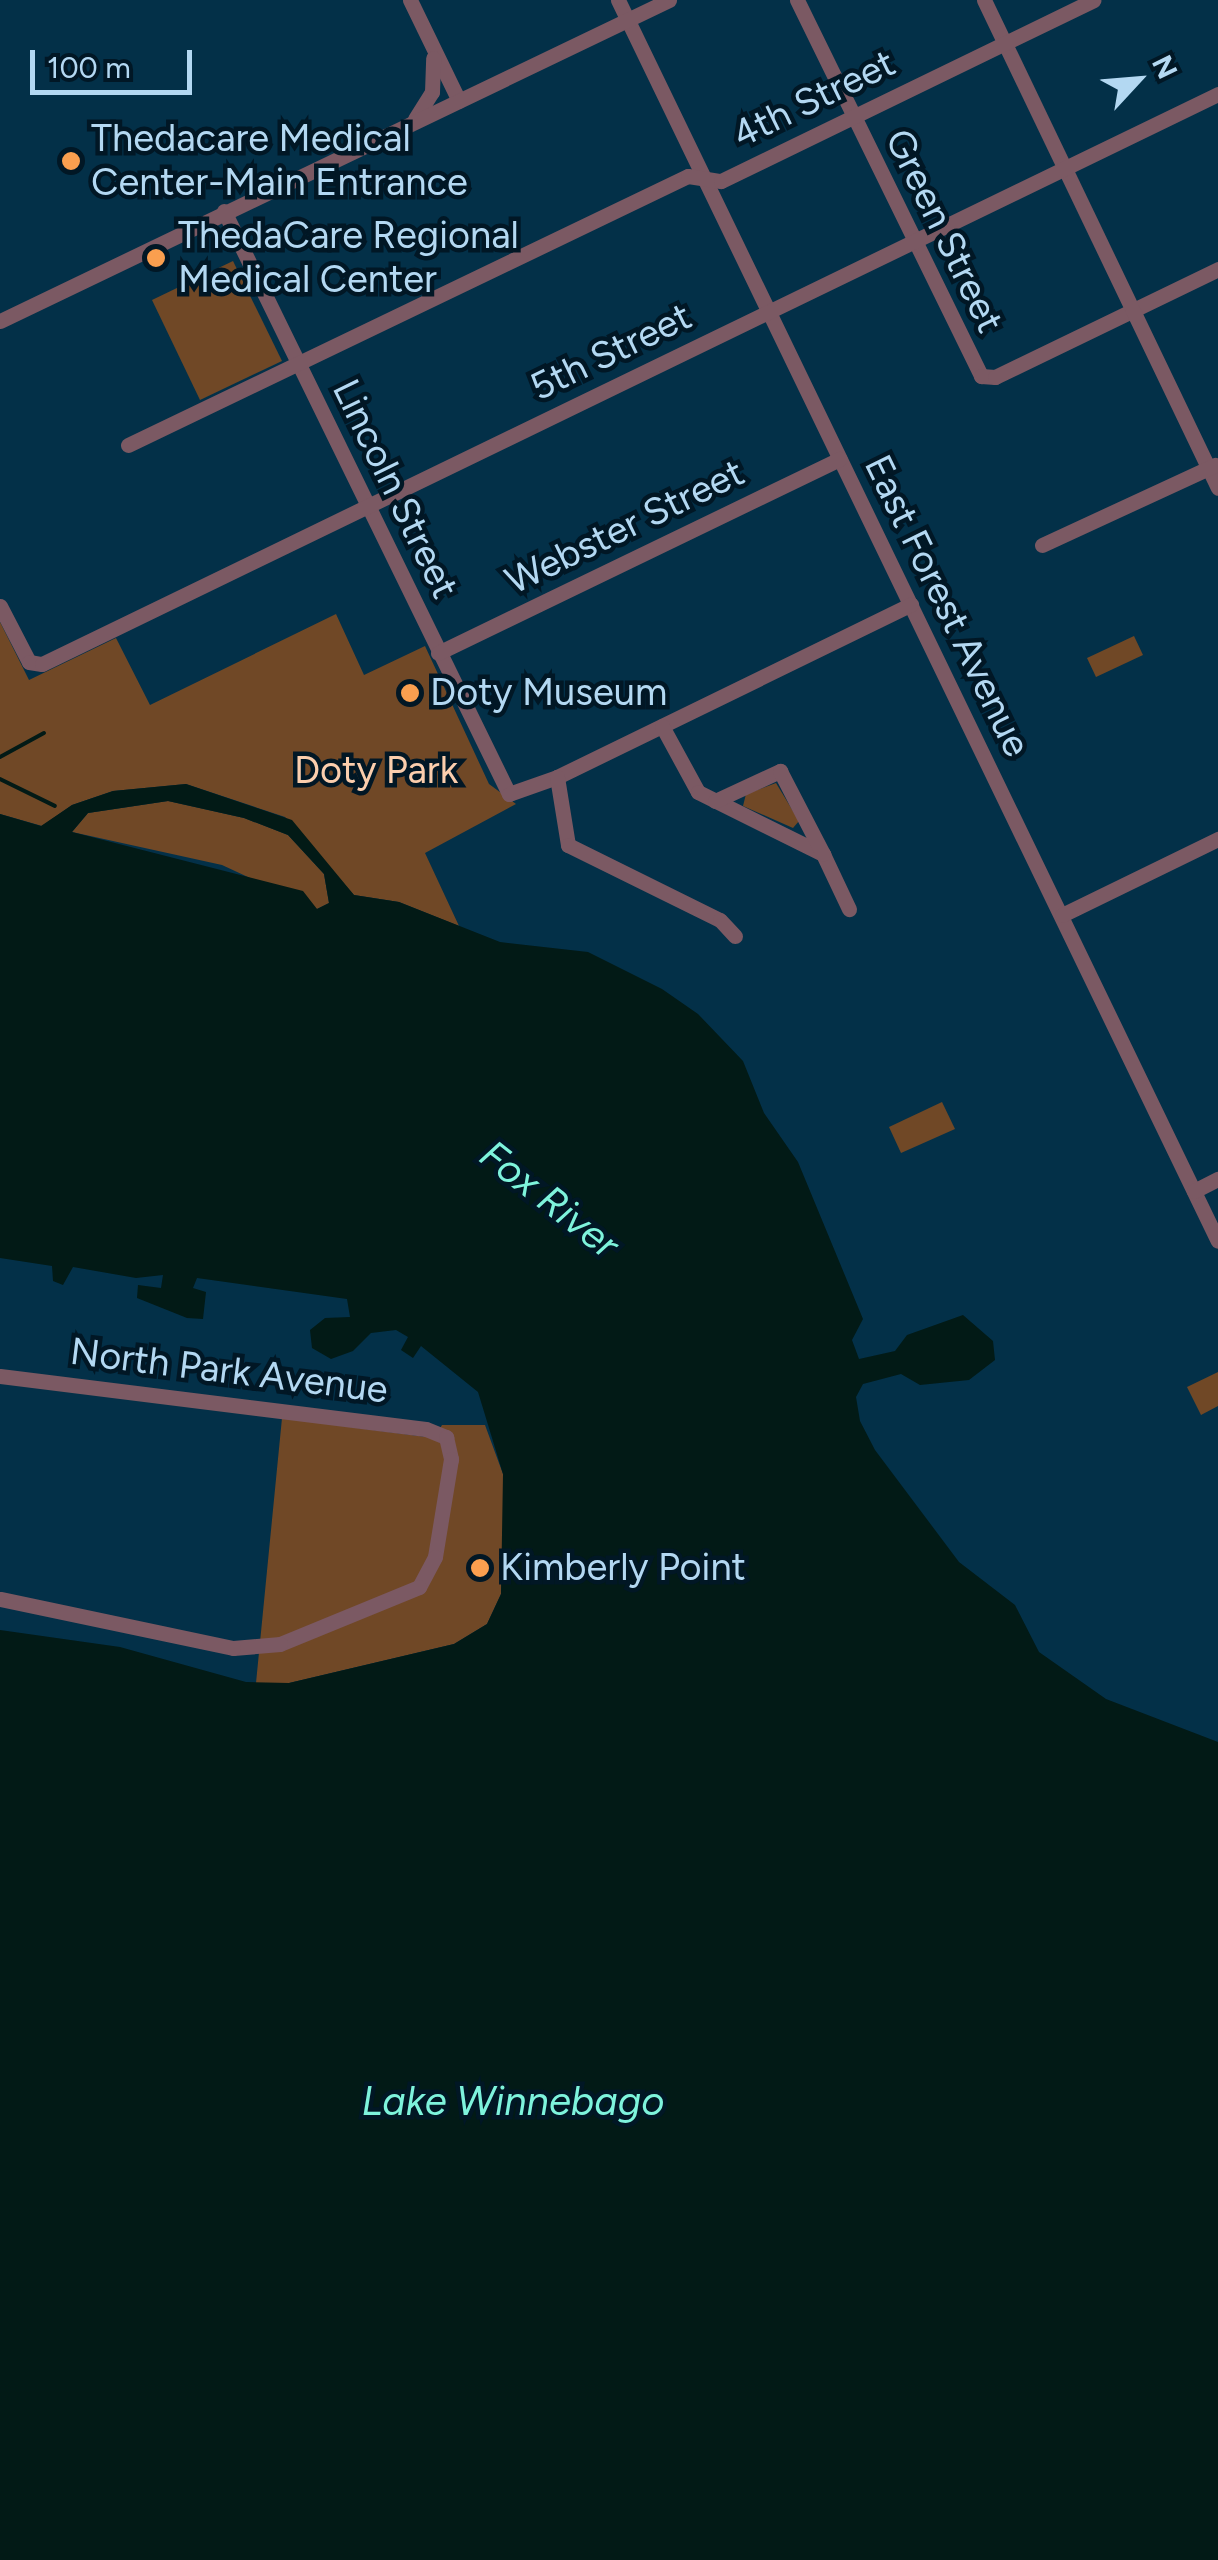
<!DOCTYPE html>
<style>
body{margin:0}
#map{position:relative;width:1218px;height:2560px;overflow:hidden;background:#033048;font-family:Figtree,sans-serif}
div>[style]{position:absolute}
.green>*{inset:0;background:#704826}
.water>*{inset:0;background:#021a16}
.stream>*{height:4px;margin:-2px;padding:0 2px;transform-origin:2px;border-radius:2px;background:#021a16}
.minor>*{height:15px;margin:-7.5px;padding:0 7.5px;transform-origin:7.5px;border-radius:7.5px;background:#7b5963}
.dots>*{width:28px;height:28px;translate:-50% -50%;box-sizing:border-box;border:5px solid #011725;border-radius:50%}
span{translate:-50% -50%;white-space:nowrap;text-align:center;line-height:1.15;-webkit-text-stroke:9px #011725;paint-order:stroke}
.street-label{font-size:38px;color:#b3d8f2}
.poi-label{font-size:38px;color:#b3d8f2}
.left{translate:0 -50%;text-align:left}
.park-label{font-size:38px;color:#fbcead}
.water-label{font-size:40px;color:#7ef3dc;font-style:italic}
.north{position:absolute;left:1088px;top:30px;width:100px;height:100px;-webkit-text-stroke:8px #011725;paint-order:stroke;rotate:64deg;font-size:28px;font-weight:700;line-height:40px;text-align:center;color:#b3d8f2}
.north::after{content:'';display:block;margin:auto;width:35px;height:45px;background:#b3d8f2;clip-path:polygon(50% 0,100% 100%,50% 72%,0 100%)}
.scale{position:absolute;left:30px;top:50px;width:162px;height:45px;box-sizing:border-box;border:5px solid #b3d8f2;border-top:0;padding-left:12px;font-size:30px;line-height:35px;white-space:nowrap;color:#b3d8f2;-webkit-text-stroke:8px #011725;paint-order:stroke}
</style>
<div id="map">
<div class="green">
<i style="clip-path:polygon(233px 261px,282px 361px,200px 400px,152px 300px)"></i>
<i style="clip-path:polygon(336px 614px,364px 675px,425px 646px,489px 784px,516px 804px,425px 853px,459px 926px,399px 902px,354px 895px,285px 817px,186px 784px,113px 791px,72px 805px,42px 826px,0 814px,0 622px,29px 680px,116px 638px,150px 705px)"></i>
<i style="clip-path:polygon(1134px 636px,1143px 655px,1096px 677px,1087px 658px)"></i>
<i style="clip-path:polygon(776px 783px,799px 821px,793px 828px,743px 806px,746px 794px)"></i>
<i style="clip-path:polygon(168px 801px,244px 818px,288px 835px,324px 874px,329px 903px,317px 909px,222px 865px,72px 832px,88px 813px)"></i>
<i style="clip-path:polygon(942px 1102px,955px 1129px,901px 1153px,889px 1127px)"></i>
<i style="clip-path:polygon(1218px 1372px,1218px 1406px,1201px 1415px,1187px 1387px)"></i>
<i style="clip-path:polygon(282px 1418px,434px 1438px,442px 1425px,485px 1425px,503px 1474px,504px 1520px,501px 1594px,487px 1624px,454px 1644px,289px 1683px,256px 1683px)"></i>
</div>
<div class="water">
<i style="clip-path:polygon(evenodd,186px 784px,292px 820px,354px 895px,399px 902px,500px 942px,588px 952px,662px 989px,698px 1014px,743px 1061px,764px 1113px,798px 1162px,863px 1319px,852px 1340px,859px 1359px,895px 1351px,907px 1335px,963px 1315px,993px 1341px,995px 1360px,969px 1380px,920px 1385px,901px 1374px,863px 1384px,856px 1397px,860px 1421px,875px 1450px,959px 1562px,1015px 1605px,1039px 1652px,1106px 1699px,1218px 1742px,1218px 2560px,0 2560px,0 1630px,120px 1647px,246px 1682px,289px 1683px,454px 1644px,487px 1624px,501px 1594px,503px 1474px,478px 1392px,421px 1346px,413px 1358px,401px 1350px,408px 1337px,396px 1330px,371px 1333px,353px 1351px,331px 1359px,312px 1348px,310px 1330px,325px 1318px,350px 1317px,347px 1299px,197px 1278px,193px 1288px,206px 1292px,203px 1319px,187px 1318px,137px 1298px,138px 1285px,161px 1288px,163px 1275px,136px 1278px,73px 1267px,63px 1285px,53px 1281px,52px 1266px,0 1258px,0 814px,41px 826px,72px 805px,113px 791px,186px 784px,168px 801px,244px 818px,288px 835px,324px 874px,329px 903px,317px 909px,303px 891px,72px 832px,88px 813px,168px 801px)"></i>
</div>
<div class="stream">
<i style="left:0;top:757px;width:50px;rotate:-28.6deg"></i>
<i style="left:0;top:779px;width:61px;rotate:26.1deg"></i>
</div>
<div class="minor">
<i style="left:410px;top:0;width:112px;rotate:64.1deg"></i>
<i style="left:618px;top:0;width:1378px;rotate:64.2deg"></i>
<i style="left:797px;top:0;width:419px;rotate:63.9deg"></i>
<i style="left:981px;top:376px;width:14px;rotate:4deg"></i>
<i style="left:995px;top:377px;width:248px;rotate:-25.8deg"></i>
<i style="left:984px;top:0;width:541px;rotate:64.38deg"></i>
<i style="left:415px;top:119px;width:32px;rotate:-58deg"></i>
<i style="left:432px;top:92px;width:34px;rotate:-88deg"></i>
<i style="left:224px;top:211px;width:649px;rotate:63.95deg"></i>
<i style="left:509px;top:794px;width:51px;rotate:-19.5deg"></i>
<i style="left:557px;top:777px;width:394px;rotate:-26deg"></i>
<i style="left:0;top:321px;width:742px;rotate:-25.63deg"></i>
<i style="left:128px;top:445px;width:621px;rotate:-25.66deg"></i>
<i style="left:688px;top:176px;width:33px;rotate:9deg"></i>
<i style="left:721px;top:181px;width:414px;rotate:-25.9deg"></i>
<i style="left:1042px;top:545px;width:191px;rotate:-24.8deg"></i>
<i style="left:0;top:606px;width:63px;rotate:62.6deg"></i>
<i style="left:29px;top:662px;width:13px;rotate:9deg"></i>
<i style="left:42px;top:664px;width:1307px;rotate:-25.86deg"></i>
<i style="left:438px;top:653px;width:446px;rotate:-25.8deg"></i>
<i style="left:662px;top:726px;width:75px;rotate:61.4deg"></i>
<i style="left:698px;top:792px;width:140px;rotate:26.4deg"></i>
<i style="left:823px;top:854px;width:61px;rotate:64.7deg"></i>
<i style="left:557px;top:777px;width:69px;rotate:80.8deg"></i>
<i style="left:568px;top:845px;width:169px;rotate:26.3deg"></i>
<i style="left:720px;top:920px;width:22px;rotate:47deg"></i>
<i style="left:715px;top:801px;width:72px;rotate:-24.8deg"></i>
<i style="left:780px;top:771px;width:93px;rotate:62.6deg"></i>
<i style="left:1062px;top:915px;width:174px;rotate:-26deg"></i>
<i style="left:1194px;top:1191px;width:27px;rotate:-27deg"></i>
<i style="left:0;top:1376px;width:429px;rotate:7.1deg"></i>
<i style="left:426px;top:1429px;width:22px;rotate:22deg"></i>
<i style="left:446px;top:1437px;width:23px;rotate:77deg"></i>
<i style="left:451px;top:1459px;width:99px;rotate:99.3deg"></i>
<i style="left:435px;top:1557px;width:34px;rotate:118deg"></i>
<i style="left:419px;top:1587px;width:150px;rotate:157.7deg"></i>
<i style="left:280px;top:1644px;width:47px;rotate:175.1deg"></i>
<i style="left:233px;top:1648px;width:238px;rotate:-168.1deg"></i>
</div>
<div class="dots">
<i style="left:71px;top:161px;background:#fa9f4f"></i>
<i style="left:156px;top:258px;background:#fa9f4f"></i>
<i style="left:410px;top:693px;background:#fa9f4f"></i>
<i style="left:480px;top:1568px;background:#fa9f4f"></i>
</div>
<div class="street-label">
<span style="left:814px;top:99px;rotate:-26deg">4th Street</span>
<span style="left:944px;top:231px;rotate:64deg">Green Street</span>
<span style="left:611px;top:352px;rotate:-26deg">5th Street</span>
<span style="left:395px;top:489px;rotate:64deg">Lincoln Street</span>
<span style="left:625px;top:527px;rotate:-26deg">Webster Street</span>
<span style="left:947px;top:606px;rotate:64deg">East Forest Avenue</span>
<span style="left:229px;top:1371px;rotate:7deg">North Park Avenue</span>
</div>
<div class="poi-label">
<span class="left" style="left:91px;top:161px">Thedacare Medical<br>Center-Main Entrance</span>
<span class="left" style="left:178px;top:258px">ThedaCare Regional<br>Medical Center</span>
<span class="left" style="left:430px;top:693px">Doty Museum</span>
<span class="left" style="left:500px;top:1568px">Kimberly Point</span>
</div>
<div class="park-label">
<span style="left:376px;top:771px">Doty Park</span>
</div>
<div class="water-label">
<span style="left:550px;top:1199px;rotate:38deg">Fox River</span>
<span style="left:513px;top:2101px">Lake Winnebago</span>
</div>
<div class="north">N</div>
<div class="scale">100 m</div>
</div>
